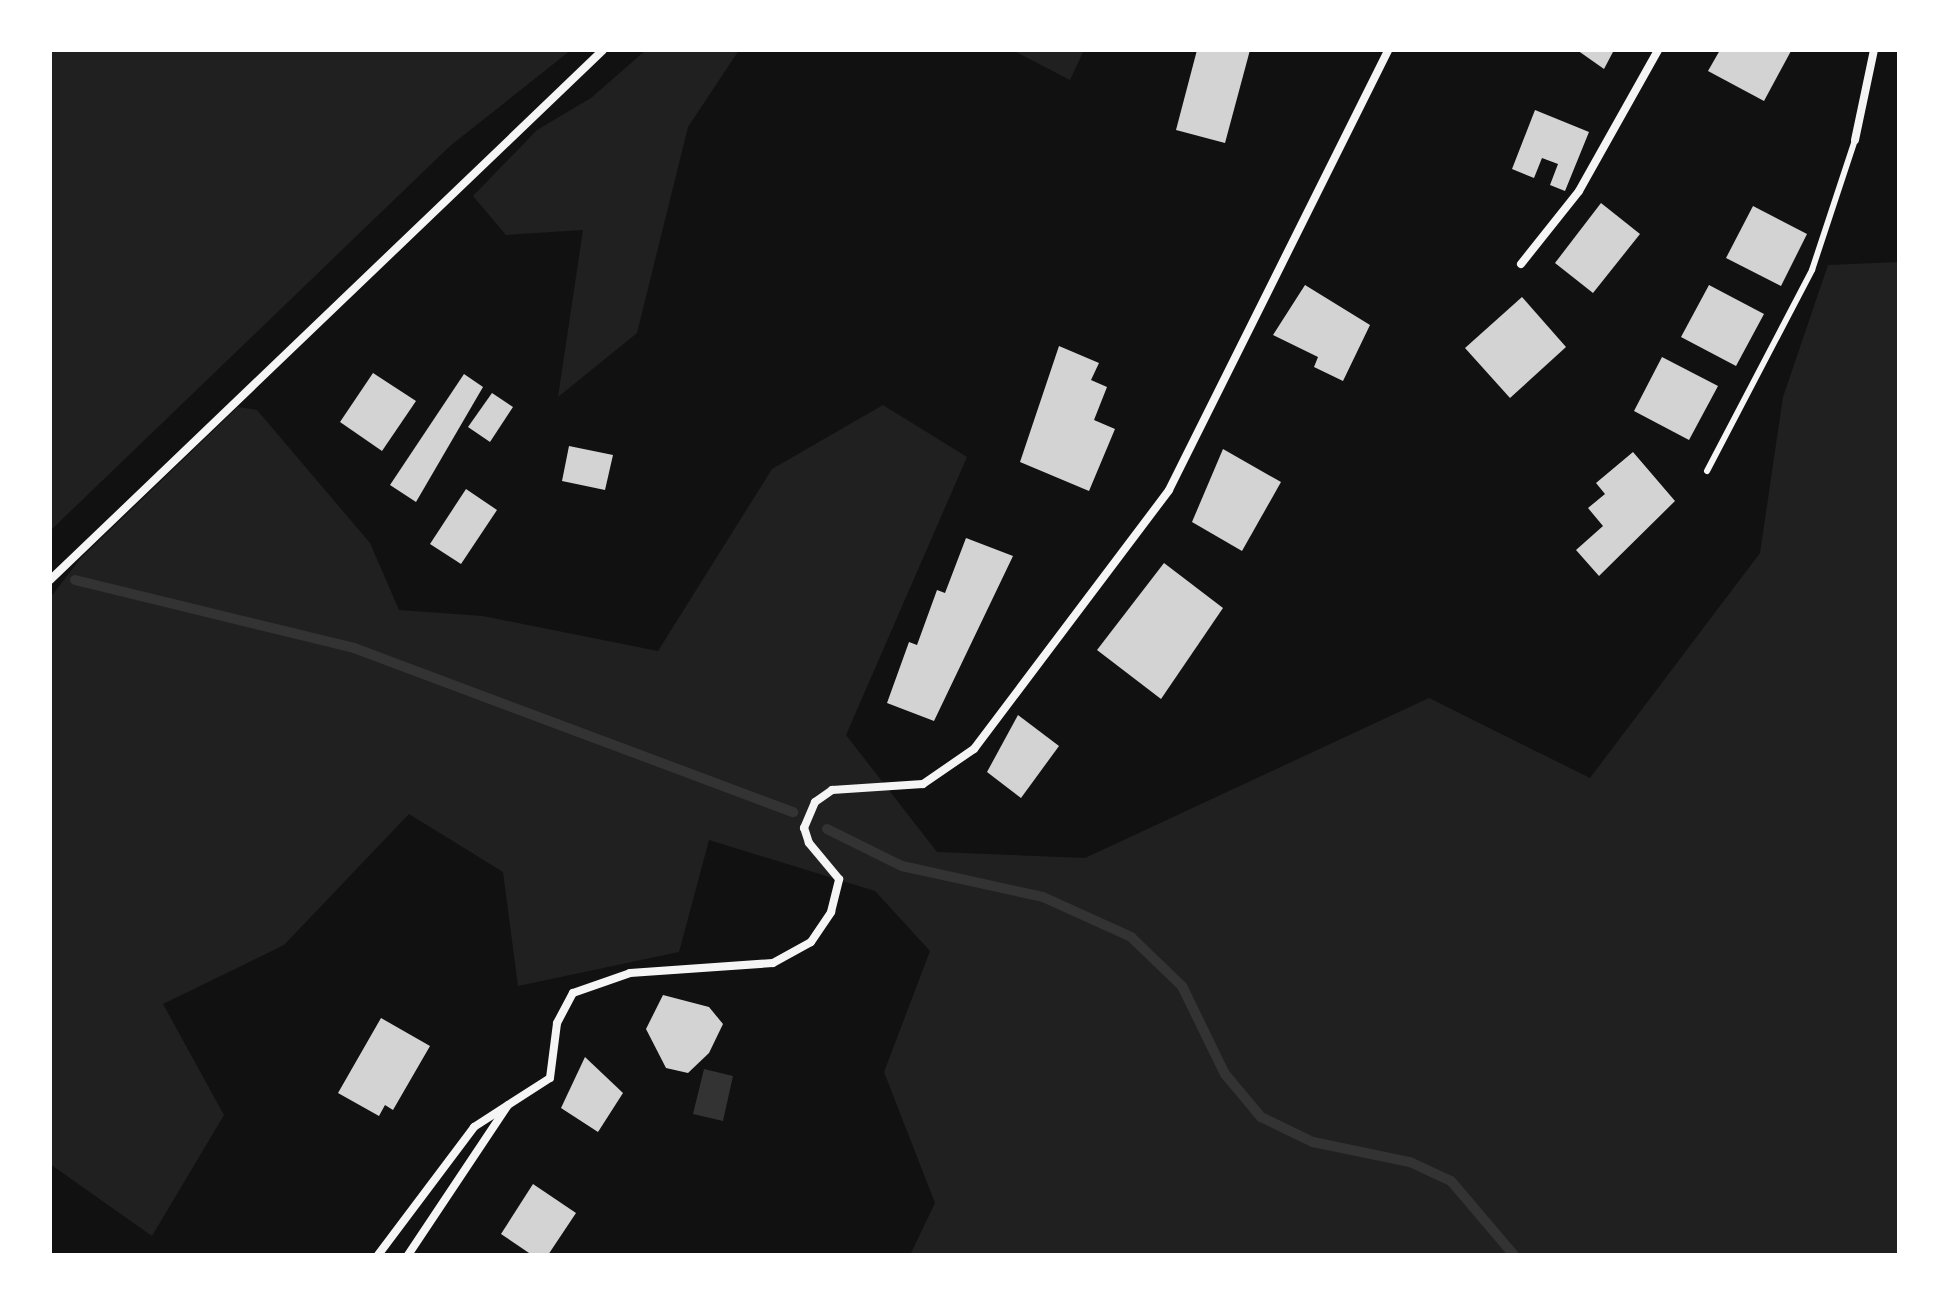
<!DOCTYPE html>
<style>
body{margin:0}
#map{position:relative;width:1949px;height:1305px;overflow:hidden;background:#111;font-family:"Roboto Serif",serif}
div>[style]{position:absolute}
.green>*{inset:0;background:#202020}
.water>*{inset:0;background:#333}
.stream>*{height:10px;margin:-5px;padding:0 5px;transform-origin:5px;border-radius:5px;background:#333}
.building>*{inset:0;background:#d3d3d3}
.service>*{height:6px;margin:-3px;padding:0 3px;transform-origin:3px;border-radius:3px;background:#f5f5f5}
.minor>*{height:8px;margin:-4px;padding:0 4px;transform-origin:4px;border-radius:4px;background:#f5f5f5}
span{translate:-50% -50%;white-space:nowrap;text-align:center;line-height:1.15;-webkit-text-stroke:8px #fff;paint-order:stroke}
.frame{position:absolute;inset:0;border:52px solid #fff;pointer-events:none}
</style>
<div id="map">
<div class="green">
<i style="clip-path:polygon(50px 50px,571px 50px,450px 146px,50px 531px)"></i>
<i style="clip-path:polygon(646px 50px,739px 50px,688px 127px,637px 333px,558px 397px,583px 230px,506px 235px,473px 196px,537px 130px,591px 98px)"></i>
<i style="clip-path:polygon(1012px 50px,1084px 50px,1070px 80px)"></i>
<i style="clip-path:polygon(1899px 262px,1899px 1255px,910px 1255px,935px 1203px,884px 1072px,930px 951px,875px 891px,709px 840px,679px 952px,518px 986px,503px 872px,409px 814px,284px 945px,163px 1004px,224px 1115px,152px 1236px,50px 1164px,50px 598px,80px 559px,238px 407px,257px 410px,370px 543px,399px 610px,483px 616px,658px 651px,772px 469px,883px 405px,967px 457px,846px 735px,937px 852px,1085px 858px,1429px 698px,1590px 778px,1760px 553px,1783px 397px,1828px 265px)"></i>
</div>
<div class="water">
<i style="clip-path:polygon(704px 1069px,733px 1076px,723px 1121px,693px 1114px)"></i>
</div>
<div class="stream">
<i style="left:75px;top:580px;width:287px;rotate:13.7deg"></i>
<i style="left:354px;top:648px;width:469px;rotate:20.5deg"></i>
<i style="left:827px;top:829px;width:84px;rotate:26.3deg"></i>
<i style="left:902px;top:866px;width:144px;rotate:12.4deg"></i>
<i style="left:1043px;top:897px;width:97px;rotate:24.4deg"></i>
<i style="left:1131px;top:937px;width:71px;rotate:43.9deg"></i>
<i style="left:1182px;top:986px;width:98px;rotate:64deg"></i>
<i style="left:1225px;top:1074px;width:56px;rotate:50.1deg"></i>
<i style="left:1261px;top:1117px;width:58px;rotate:25.7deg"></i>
<i style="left:1313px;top:1142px;width:99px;rotate:11.7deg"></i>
<i style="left:1410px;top:1162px;width:45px;rotate:24.9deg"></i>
<i style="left:1451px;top:1181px;width:97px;rotate:49.6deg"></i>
</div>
<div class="building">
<i style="clip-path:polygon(1197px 50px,1250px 50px,1225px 143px,1176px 130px)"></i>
<i style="clip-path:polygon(1577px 50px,1614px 50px,1604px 69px)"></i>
<i style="clip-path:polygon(1720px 50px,1789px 50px,1791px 51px,1764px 101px,1708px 71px)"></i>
<i style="clip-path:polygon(1535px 110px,1589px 132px,1565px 191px,1550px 185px,1558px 164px,1542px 158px,1534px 178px,1512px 169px)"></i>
<i style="clip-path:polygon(1601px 203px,1640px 234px,1593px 293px,1555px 263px)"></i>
<i style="clip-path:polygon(1753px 206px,1807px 234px,1781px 286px,1726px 258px)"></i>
<i style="clip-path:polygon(1305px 285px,1370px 325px,1343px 381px,1314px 367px,1318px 357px,1273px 335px)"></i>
<i style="clip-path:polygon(1709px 285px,1764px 314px,1736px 366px,1681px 337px)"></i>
<i style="clip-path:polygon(1522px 297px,1566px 347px,1510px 398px,1465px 348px)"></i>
<i style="clip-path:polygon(1059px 346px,1099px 363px,1091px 380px,1107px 387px,1094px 420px,1115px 429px,1089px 491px,1020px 462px)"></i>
<i style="clip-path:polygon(1662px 357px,1718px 386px,1689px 440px,1634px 411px)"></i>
<i style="clip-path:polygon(373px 373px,416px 401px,382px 451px,340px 422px)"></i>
<i style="clip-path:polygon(464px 374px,483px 387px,416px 502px,390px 485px)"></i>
<i style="clip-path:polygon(492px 393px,513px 407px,490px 442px,468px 427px)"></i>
<i style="clip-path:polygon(569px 446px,613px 455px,605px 490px,562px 481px)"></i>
<i style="clip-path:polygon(1223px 449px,1281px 482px,1242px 551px,1192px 522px)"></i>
<i style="clip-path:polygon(1633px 452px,1675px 501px,1599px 576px,1576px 550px,1603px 526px,1588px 508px,1605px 494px,1596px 483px)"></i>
<i style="clip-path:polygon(466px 489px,497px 510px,461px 564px,430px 544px)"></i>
<i style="clip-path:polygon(966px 538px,1013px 556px,934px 721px,887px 703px,909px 642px,917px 645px,937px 590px,945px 593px)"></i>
<i style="clip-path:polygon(1164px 563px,1223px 608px,1161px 699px,1097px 650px)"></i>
<i style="clip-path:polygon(1018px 715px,1059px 746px,1021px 798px,987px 772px)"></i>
<i style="clip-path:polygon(663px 995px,709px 1007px,723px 1024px,709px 1053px,688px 1073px,666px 1068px,646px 1029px)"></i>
<i style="clip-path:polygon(381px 1018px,430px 1046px,393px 1110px,385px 1105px,379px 1116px,338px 1093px)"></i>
<i style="clip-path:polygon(585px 1057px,623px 1093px,598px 1132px,561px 1108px)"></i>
<i style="clip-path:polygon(533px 1184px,576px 1213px,548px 1255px,532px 1255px,501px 1234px)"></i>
</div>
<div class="service">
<i style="left:1707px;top:471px;width:227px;rotate:-62.4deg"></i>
<i style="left:1812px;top:270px;width:137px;rotate:-71.7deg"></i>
</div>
<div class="minor">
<i style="left:1855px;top:140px;width:92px;rotate:-78.1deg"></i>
<i style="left:1521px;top:264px;width:93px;rotate:-51.5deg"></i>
<i style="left:1579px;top:191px;width:162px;rotate:-60.7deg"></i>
<i style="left:50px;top:580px;width:766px;rotate:-43.78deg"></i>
<i style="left:378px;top:1255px;width:160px;rotate:-53.1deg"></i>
<i style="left:474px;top:1127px;width:90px;rotate:-32.8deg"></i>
<i style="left:550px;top:1078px;width:55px;rotate:-82.7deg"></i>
<i style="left:557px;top:1023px;width:34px;rotate:-62deg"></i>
<i style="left:573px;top:993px;width:60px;rotate:-19.3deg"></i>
<i style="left:630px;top:973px;width:143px;rotate:-4deg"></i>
<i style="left:773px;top:963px;width:43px;rotate:-28.9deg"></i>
<i style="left:811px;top:942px;width:36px;rotate:-56deg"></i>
<i style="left:831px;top:912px;width:34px;rotate:-76deg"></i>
<i style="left:839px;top:879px;width:47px;rotate:-129.8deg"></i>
<i style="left:809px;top:843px;width:16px;rotate:-108deg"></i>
<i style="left:804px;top:828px;width:28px;rotate:-67deg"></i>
<i style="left:815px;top:802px;width:21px;rotate:-35deg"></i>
<i style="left:832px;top:790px;width:91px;rotate:-3.8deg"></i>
<i style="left:923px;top:784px;width:62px;rotate:-34.5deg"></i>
<i style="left:974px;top:749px;width:324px;rotate:-53deg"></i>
<i style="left:1169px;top:490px;width:491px;rotate:-63.5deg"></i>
<i style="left:408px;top:1255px;width:180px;rotate:-56.3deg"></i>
</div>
<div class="frame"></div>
</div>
